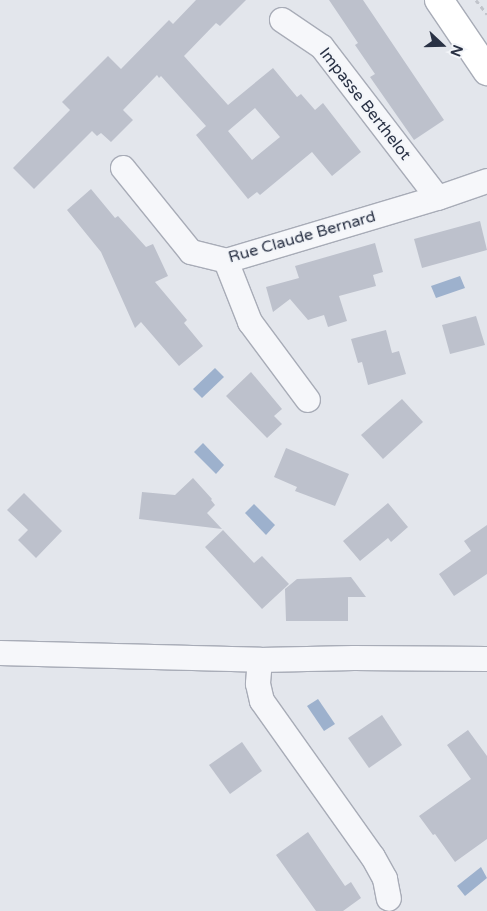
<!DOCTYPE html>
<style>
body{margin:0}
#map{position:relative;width:487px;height:911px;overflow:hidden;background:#e3e6ec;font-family:"Varela Round",sans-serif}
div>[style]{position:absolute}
.water>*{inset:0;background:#9db1cd}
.building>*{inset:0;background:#bdc1cc}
.path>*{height:3px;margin-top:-1.5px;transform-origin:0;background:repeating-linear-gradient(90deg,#c1c4cb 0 4px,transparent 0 8px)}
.roads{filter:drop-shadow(1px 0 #a8acb7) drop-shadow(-1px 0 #a8acb7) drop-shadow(0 1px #a8acb7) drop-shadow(0 -1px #a8acb7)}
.street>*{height:24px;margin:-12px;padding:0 12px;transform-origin:12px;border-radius:12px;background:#f6f7fa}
.secondary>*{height:28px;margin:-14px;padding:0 14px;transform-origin:14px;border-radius:14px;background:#fff}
span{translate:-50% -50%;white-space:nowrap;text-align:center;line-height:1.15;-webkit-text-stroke:4px #f3f5f9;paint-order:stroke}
.street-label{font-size:16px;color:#2a3245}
.north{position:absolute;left:417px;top:20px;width:50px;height:50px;-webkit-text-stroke:4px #f3f5f9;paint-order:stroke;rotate:111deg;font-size:14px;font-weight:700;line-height:20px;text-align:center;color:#2a3245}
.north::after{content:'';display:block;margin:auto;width:18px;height:22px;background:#2a3245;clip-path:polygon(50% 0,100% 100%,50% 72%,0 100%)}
</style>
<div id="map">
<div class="water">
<i style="clip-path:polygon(460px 276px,465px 288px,436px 298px,431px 286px)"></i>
<i style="clip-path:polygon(215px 368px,224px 377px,202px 398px,193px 389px)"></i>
<i style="clip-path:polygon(203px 443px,224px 465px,216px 474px,194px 452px)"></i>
<i style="clip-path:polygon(254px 504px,275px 525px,266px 535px,245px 513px)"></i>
<i style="clip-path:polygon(318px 699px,335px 724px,324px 731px,307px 706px)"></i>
<i style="clip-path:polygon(481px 867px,487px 878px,465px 896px,457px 886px)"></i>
</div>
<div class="building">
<i style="clip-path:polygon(evenodd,196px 0,246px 0,220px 26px,216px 23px,184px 56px,228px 105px,273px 68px,297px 97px,301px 94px,315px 110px,323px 103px,361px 152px,332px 176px,312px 152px,260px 195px,257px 192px,248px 199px,196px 135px,206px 126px,161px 76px,159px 78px,157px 75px,123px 110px,133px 120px,111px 142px,101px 133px,97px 136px,92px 131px,34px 189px,13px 168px,70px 110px,62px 102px,108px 56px,121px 69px,169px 20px,173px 24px,196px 0,255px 108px,280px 137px,252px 160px,228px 131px,255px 108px)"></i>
<i style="clip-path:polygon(329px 0,363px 0,444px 120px,414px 140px,370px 77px,375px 74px,355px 45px,358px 43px)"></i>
<i style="clip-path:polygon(91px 189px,115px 218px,118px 216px,146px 247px,153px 244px,168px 276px,155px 282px,187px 320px,184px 323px,203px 346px,179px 366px,141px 322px,135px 328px,101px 252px,67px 210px)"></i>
<i style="clip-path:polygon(480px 221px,487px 250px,422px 268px,414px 239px)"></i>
<i style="clip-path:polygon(375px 243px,383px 272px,373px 275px,376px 286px,339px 296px,347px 321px,328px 327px,324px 315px,308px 320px,290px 299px,273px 312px,266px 287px,299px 278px,295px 266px)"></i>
<i style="clip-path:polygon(476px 316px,485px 345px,450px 354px,442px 325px)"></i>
<i style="clip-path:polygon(386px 330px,392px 353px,399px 351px,406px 374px,368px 385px,362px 362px,358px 363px,351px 339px)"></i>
<i style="clip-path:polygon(251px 372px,282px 409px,274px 416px,282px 424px,267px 438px,226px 396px)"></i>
<i style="clip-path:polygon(402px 399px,423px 422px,383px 459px,361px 435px)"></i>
<i style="clip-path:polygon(286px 448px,349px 474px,335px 506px,295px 491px,297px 487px,274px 477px)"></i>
<i style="clip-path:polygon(193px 478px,212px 499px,211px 500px,215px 505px,207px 513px,222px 529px,139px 519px,142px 492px,175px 495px)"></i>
<i style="clip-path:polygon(24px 493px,62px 531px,36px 558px,18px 540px,28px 530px,7px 510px)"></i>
<i style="clip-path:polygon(388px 503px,408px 527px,391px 542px,388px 538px,360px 561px,343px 541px)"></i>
<i style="clip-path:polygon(487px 525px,487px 574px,454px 596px,439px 574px,471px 551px,464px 541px)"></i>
<i style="clip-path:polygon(223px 530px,254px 563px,262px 556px,289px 584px,262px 609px,205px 547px)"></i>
<i style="clip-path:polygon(351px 577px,366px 597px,348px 597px,348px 621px,286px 621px,285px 589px,297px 579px)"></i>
<i style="clip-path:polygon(382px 715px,402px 745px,369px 768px,348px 738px)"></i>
<i style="clip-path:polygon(468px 730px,487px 756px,487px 839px,455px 862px,435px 834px,433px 835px,419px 816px,471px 779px,447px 745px)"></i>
<i style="clip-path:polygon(242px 742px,262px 771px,230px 794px,209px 765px)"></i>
<i style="clip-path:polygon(308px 832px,345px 886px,351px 882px,361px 898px,343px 911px,316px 911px,276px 855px)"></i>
</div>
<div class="path">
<i style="left:476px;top:0;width:18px;rotate:52deg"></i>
</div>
<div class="roads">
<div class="street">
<i style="left:282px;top:20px;width:48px;rotate:34deg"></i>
<i style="left:322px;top:47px;width:190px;rotate:52.5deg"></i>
<i style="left:123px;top:168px;width:108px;rotate:51deg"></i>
<i style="left:191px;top:252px;width:36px;rotate:14deg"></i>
<i style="left:226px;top:261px;width:221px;rotate:-16.6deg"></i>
<i style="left:438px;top:198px;width:52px;rotate:-19.1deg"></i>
<i style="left:226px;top:261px;width:66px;rotate:68.5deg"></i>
<i style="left:250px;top:322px;width:97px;rotate:53.4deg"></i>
<i style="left:0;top:653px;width:260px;rotate:1.5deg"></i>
<i style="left:260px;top:660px;width:94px;rotate:-1.2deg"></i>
<i style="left:354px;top:658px;width:133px;rotate:0.4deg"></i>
<i style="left:260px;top:660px;width:24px;rotate:95deg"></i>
<i style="left:258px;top:684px;width:17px;rotate:77deg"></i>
<i style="left:262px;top:701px;width:191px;rotate:54.6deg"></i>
<i style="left:373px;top:857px;width:25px;rotate:61deg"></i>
<i style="left:385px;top:879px;width:20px;rotate:79deg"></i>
</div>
<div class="secondary">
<i style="left:439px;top:0;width:86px;rotate:55.9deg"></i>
</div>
</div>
<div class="street-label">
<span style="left:365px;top:104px;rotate:52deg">Impasse Berthelot</span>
<span style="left:302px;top:237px;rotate:-16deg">Rue Claude Bernard</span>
</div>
<div class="north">N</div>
</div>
